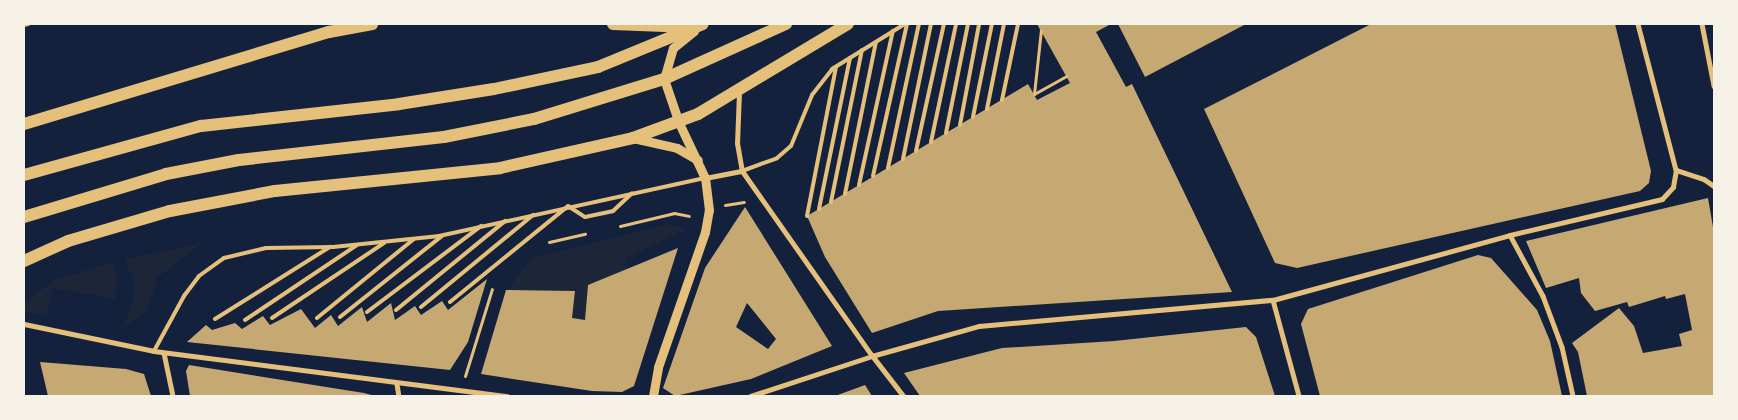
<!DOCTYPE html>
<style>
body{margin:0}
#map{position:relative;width:1738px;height:420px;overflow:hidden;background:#14213d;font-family:Lato,sans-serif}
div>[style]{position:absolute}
.green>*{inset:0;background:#1d2539}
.building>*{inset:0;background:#c6a872}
.path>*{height:3px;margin:-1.5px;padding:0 1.5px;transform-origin:1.5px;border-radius:1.5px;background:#e5c07b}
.service>*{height:4px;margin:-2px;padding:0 2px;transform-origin:2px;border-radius:2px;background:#e5c07b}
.pedestrian>*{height:4.5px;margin:-2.25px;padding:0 2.25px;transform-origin:2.25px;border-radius:2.25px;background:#e5c07b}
.minor>*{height:5px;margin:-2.5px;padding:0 2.5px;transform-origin:2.5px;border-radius:2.5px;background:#e5c07b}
.tertiary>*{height:9px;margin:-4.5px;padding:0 4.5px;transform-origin:4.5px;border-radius:4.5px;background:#e5c07b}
.primary>*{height:12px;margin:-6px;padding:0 6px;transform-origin:6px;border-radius:6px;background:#e5c07b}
span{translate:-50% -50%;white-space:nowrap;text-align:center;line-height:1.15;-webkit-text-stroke:4.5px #f6f1e7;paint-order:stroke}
.frame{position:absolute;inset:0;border:25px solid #f6f1e7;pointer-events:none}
</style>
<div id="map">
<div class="green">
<i style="clip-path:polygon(671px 224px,681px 227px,686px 233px,680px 232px,626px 258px,628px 269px,585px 320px,572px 318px,575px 291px,508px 290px,531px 258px)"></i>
<i style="clip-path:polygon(203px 242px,158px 277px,147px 311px,123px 327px,133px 301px,134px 281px,125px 260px)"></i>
<i style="clip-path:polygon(112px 263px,117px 277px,115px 299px,53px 288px,46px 316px,24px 312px,24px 303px,56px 279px)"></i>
</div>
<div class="building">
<i style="clip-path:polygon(1037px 24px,1111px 24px,1096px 32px,1126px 87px,1132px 84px,1232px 292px,938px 311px,872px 333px,825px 257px,807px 216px,1028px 84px,1037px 100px,1070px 83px)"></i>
<i style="clip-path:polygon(1118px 24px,1246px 24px,1145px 77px)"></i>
<i style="clip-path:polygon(1371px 24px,1615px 24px,1651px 171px,1649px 183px,1640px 191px,1297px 268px,1275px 263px,1204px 109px)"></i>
<i style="clip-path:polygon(1708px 198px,1714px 233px,1714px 396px,1587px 396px,1578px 352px,1572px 343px,1619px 308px,1634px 326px,1643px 353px,1682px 346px,1679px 334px,1692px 330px,1685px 294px,1666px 299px,1665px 296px,1629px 307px,1627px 302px,1595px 311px,1581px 293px,1579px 278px,1546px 288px,1526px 241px)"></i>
<i style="clip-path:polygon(evenodd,745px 207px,832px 346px,751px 379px,675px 396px,663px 388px,705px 268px,745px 207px,747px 303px,776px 339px,768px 349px,736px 327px,747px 303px)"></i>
<i style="clip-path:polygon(678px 248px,634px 386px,622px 392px,592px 391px,481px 374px,506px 290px,575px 291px,572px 318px,585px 320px,588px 285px)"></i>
<i style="clip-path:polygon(1478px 255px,1491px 258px,1537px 310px,1550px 341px,1562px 396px,1320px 396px,1301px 324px,1308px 309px)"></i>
<i style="clip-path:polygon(487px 279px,468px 342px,450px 370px,187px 342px,206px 325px,212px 330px,235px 323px,242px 329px,263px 316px,270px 325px,301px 309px,315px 328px,331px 315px,338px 326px,362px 307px,367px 322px,391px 303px,395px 320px,415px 306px,421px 315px,442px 301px,448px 310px)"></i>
<i style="clip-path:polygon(1246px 327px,1256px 337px,1275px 396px,920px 396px,904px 373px,1002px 348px,1114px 341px)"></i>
<i style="clip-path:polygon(40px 362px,126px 369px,144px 374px,151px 396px,48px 396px)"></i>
<i style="clip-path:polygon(189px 365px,364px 393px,375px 396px,190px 396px,186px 371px)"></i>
<i style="clip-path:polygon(865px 385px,872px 396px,835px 396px)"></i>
</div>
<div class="path">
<i style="left:24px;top:25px;width:4px;rotate:-14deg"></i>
<i style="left:1034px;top:94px;width:64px;rotate:-83.8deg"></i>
<i style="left:1034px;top:94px;width:37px;rotate:-29deg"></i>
<i style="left:725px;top:205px;width:19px;rotate:-9deg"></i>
<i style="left:620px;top:226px;width:56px;rotate:-13.5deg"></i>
<i style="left:674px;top:213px;width:15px;rotate:11deg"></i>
<i style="left:549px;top:242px;width:37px;rotate:-13deg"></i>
<i style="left:465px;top:376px;width:91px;rotate:-72.8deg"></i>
</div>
<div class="service">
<i style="left:1002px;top:100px;width:78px;rotate:-78.1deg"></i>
<i style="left:987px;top:109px;width:87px;rotate:-78.7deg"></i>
<i style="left:973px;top:117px;width:95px;rotate:-78.5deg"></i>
<i style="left:960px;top:125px;width:103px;rotate:-79.3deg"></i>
<i style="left:946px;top:133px;width:111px;rotate:-78.6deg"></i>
<i style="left:931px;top:142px;width:121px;rotate:-78deg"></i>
<i style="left:916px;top:151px;width:130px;rotate:-77.6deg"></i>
<i style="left:903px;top:159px;width:138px;rotate:-78.3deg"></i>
<i style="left:888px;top:168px;width:147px;rotate:-77.9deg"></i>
<i style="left:742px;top:171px;width:37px;rotate:-20deg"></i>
<i style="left:777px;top:158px;width:18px;rotate:-41deg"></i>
<i style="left:791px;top:146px;width:55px;rotate:-67.6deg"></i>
<i style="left:812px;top:95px;width:33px;rotate:-52deg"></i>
<i style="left:832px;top:69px;width:86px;rotate:-31.7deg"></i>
<i style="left:873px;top:176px;width:156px;rotate:-77.4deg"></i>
<i style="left:859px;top:185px;width:158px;rotate:-77.6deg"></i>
<i style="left:845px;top:194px;width:155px;rotate:-78.5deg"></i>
<i style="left:831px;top:202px;width:155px;rotate:-78.5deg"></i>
<i style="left:819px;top:209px;width:154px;rotate:-78.4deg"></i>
<i style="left:807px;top:216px;width:152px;rotate:-79deg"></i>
<i style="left:450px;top:302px;width:152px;rotate:-39.1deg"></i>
<i style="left:568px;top:206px;width:20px;rotate:33deg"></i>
<i style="left:585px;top:217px;width:29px;rotate:-12deg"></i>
<i style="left:613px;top:211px;width:26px;rotate:-43deg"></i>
<i style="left:421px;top:307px;width:145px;rotate:-39.4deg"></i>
<i style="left:396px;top:310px;width:141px;rotate:-39.2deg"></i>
<i style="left:367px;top:312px;width:143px;rotate:-37deg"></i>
<i style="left:340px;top:317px;width:130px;rotate:-38.5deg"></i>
<i style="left:272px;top:318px;width:135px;rotate:-33.8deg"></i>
<i style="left:317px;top:318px;width:125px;rotate:-39.2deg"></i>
<i style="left:215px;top:319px;width:136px;rotate:-32.1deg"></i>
<i style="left:245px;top:320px;width:135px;rotate:-33.8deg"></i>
<i style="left:154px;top:351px;width:63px;rotate:-61.4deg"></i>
<i style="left:184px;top:296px;width:25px;rotate:-53deg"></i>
<i style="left:199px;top:276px;width:31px;rotate:-36deg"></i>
<i style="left:224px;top:258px;width:43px;rotate:-13.4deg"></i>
<i style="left:266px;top:248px;width:67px;rotate:-0.9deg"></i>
<i style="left:333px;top:247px;width:107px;rotate:-5.9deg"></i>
<i style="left:439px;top:236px;width:272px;rotate:-12.3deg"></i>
</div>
<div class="pedestrian">
<i style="left:1638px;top:24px;width:151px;rotate:75.4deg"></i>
<i style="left:1676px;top:170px;width:29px;rotate:18deg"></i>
<i style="left:1704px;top:179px;width:12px;rotate:35deg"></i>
<i style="left:1702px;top:24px;width:63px;rotate:79deg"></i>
<i style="left:1510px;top:235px;width:69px;rotate:61.6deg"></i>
<i style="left:1543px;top:296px;width:54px;rotate:69.6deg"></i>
<i style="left:1562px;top:347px;width:50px;rotate:77.3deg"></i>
<i style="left:1273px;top:300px;width:99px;rotate:74.8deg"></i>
<i style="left:154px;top:351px;width:356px;rotate:7.3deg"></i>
<i style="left:164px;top:353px;width:44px;rotate:78.2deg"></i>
<i style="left:397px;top:384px;width:12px;rotate:81deg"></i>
<i style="left:903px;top:396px;width:51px;rotate:-127.8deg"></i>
<i style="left:872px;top:356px;width:111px;rotate:-15.7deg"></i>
<i style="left:979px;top:326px;width:295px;rotate:-5.1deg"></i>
<i style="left:1273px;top:300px;width:246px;rotate:-15.3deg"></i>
<i style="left:1510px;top:235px;width:156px;rotate:-13.3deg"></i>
<i style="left:1662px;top:199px;width:16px;rotate:-47deg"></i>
<i style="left:1673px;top:187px;width:17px;rotate:-80deg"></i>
</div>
<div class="minor">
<i style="left:739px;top:92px;width:51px;rotate:92.2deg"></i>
<i style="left:737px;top:143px;width:28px;rotate:80deg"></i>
<i style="left:742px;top:171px;width:226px;rotate:54.9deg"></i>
<i style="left:872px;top:356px;width:128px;rotate:161.8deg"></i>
<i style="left:705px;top:178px;width:38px;rotate:-11deg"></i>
<i style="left:24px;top:324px;width:133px;rotate:11.7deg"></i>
</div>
<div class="tertiary">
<i style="left:633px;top:138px;width:45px;rotate:12.8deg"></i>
<i style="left:677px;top:148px;width:24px;rotate:30deg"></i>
<i style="left:653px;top:396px;width:29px;rotate:-80deg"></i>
<i style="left:658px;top:367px;width:143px;rotate:-70.8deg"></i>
<i style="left:705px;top:232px;width:22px;rotate:-80deg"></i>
<i style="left:709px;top:210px;width:32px;rotate:-97deg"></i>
<i style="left:705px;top:178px;width:61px;rotate:-115.3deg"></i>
<i style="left:679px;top:123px;width:46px;rotate:-108.8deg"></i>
<i style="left:664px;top:79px;width:32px;rotate:-74deg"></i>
<i style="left:673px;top:48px;width:27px;rotate:-39deg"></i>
</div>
<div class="primary">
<i style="left:613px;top:24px;width:78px;rotate:2.2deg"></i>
<i style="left:24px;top:124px;width:319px;rotate:-16.8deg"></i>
<i style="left:329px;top:32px;width:44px;rotate:-10.5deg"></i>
<i style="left:24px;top:175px;width:184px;rotate:-15.5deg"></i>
<i style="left:201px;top:126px;width:199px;rotate:-6.3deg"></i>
<i style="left:399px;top:104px;width:96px;rotate:-9deg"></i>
<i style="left:494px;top:89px;width:106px;rotate:-11.9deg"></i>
<i style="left:598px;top:67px;width:113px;rotate:-22.3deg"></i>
<i style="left:24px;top:217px;width:148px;rotate:-16.8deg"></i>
<i style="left:166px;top:174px;width:74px;rotate:-10.9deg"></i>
<i style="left:239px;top:160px;width:206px;rotate:-6.4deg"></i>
<i style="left:444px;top:137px;width:92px;rotate:-11.3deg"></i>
<i style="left:534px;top:119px;width:136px;rotate:-17.1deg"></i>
<i style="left:664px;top:79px;width:134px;rotate:-24.3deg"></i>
<i style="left:24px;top:261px;width:48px;rotate:-24.4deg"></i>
<i style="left:68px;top:241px;width:106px;rotate:-16.4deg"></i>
<i style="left:170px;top:211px;width:107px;rotate:-10.8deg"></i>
<i style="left:275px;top:191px;width:226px;rotate:-5.8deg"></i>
<i style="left:500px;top:168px;width:136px;rotate:-12.7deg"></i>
<i style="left:633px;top:138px;width:69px;rotate:-20.3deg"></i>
<i style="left:698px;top:114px;width:175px;rotate:-31deg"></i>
</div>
<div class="frame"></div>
</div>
